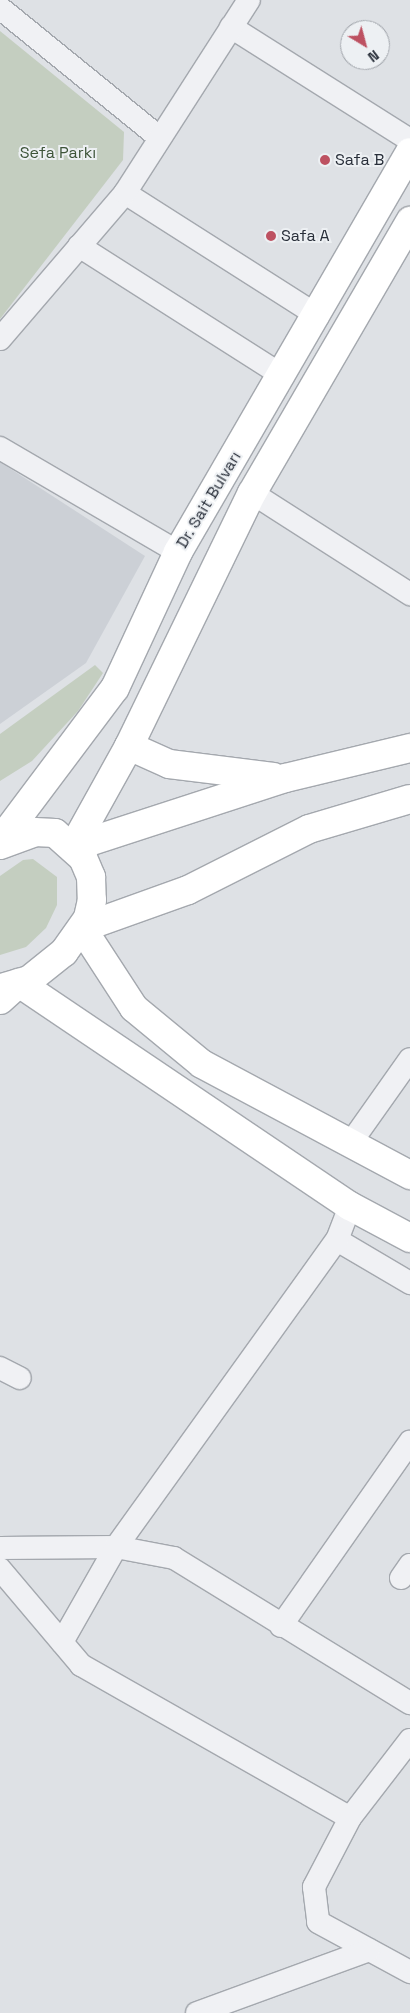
<!DOCTYPE html>
<meta charset="utf-8">
<style>
body{margin:0}
#map{position:relative;width:410px;height:2013px;overflow:hidden;background:#dee1e5;font-family:"Space Grotesk",sans-serif}
div>[style]{position:absolute}
.built>*{inset:0;background:#ccd0d6}
.green>*{inset:0;background:#c4cec0}
.roads{filter:drop-shadow(1px 0 #a4a8ae) drop-shadow(-1px 0 #a4a8ae) drop-shadow(0 1px #a4a8ae) drop-shadow(0 -1px #a4a8ae)}
.street>*{height:22px;margin:-11px;padding:0 11px;transform-origin:11px;border-radius:11px;background:#f0f1f4}
.secondary>*{height:28px;margin:-14px;padding:0 14px;transform-origin:14px;border-radius:14px;background:#fff}
.dots>*{width:14px;height:14px;translate:-50% -50%;box-sizing:border-box;border:2px solid #edf0f3;border-radius:50%}
span{translate:-50% -50%;white-space:nowrap;text-align:center;line-height:1.15;-webkit-text-stroke:4px #edf0f3;paint-order:stroke}
.park-label{font-size:16px;color:#3d5438}
.poi-label{font-size:16px;color:#292f3a}
.left{translate:0 -50%;text-align:left}
.street-label{font-size:16px;color:#292f3a}
.north{position:absolute;left:340px;top:20px;width:50px;height:50px;box-sizing:border-box;background:#edf0f3;border:1px solid #9fa3a9;border-radius:50%;rotate:143deg;font-size:14px;font-weight:700;line-height:20px;text-align:center;color:#292f3a}
.north::after{content:'';display:block;margin:auto;width:18px;height:22px;background:#bd5161;clip-path:polygon(50% 0,100% 100%,50% 72%,0 100%)}
</style>
<div id="map">
<div class="built">
<i style="clip-path:polygon(0 462px,145px 556px,86px 663px,0 724px)"></i>
</div>
<div class="green">
<i style="clip-path:polygon(0 31px,124px 132px,123px 160px,0 319px)"></i>
<i style="clip-path:polygon(95px 665px,103px 673px,78px 711px,32px 761px,0 781px,0 734px)"></i>
<i style="clip-path:polygon(33px 859px,57px 877px,57px 905px,46px 928px,26px 947px,0 955px,0 876px,23px 860px)"></i>
</div>
<div class="roads">
<div class="street">
<i style="left:0;top:8px;width:205px;rotate:39.1deg"></i>
<i style="left:231px;top:27px;width:212px;rotate:32.3deg"></i>
<i style="left:125px;top:193px;width:229px;rotate:32.5deg"></i>
<i style="left:79px;top:246px;width:242px;rotate:32.5deg"></i>
<i style="left:0;top:339px;width:192px;rotate:-49.4deg"></i>
<i style="left:125px;top:193px;width:229px;rotate:-57.3deg"></i>
<i style="left:0;top:448px;width:206px;rotate:30.3deg"></i>
<i style="left:252px;top:493px;width:188px;rotate:32.6deg"></i>
<i style="left:352px;top:1141px;width:100px;rotate:-54.7deg"></i>
<i style="left:337px;top:1240px;width:85px;rotate:30.5deg"></i>
<i style="left:0;top:1368px;width:22px;rotate:27deg"></i>
<i style="left:0;top:1548px;width:116px;rotate:-0.5deg"></i>
<i style="left:116px;top:1547px;width:59px;rotate:10.7deg"></i>
<i style="left:174px;top:1558px;width:277px;rotate:31.6deg"></i>
<i style="left:0;top:1569px;width:126px;rotate:49.8deg"></i>
<i style="left:81px;top:1665px;width:309px;rotate:29.6deg"></i>
<i style="left:401px;top:1578px;width:16px;rotate:-55deg"></i>
<i style="left:281px;top:1626px;width:225px;rotate:-55deg"></i>
<i style="left:62px;top:1642px;width:109px;rotate:-60.4deg"></i>
<i style="left:116px;top:1547px;width:378px;rotate:-54.3deg"></i>
<i style="left:337px;top:1240px;width:36px;rotate:-69deg"></i>
<i style="left:410px;top:1740px;width:98px;rotate:127.6deg"></i>
<i style="left:350px;top:1818px;width:78px;rotate:117.6deg"></i>
<i style="left:314px;top:1887px;width:35px;rotate:83deg"></i>
<i style="left:318px;top:1922px;width:105px;rotate:28.5deg"></i>
<i style="left:197px;top:2013px;width:183px;rotate:-20.1deg"></i>
</div>
<div class="secondary">
<i style="left:129px;top:746px;width:44px;rotate:24.2deg"></i>
<i style="left:169px;top:764px;width:105px;rotate:7.1deg"></i>
<i style="left:410px;top:799px;width:105px;rotate:163.5deg"></i>
<i style="left:309px;top:829px;width:136px;rotate:153.2deg"></i>
<i style="left:188px;top:890px;width:113px;rotate:160.3deg"></i>
<i style="left:82px;top:928px;width:95px;rotate:57deg"></i>
<i style="left:134px;top:1008px;width:88px;rotate:39.5deg"></i>
<i style="left:202px;top:1064px;width:236px;rotate:28.1deg"></i>
<i style="left:0;top:841px;width:191px;rotate:-53.1deg"></i>
<i style="left:115px;top:688px;width:150px;rotate:-65.1deg"></i>
<i style="left:178px;top:552px;width:462px;rotate:-59.9deg"></i>
<i style="left:0;top:845px;width:37px;rotate:-20deg"></i>
<i style="left:35px;top:832px;width:20px;rotate:3deg"></i>
<i style="left:55px;top:833px;width:38px;rotate:42deg"></i>
<i style="left:83px;top:858px;width:21px;rotate:67deg"></i>
<i style="left:91px;top:877px;width:23px;rotate:88deg"></i>
<i style="left:92px;top:900px;width:18px;rotate:103deg"></i>
<i style="left:88px;top:918px;width:42px;rotate:125.2deg"></i>
<i style="left:64px;top:952px;width:45px;rotate:141.3deg"></i>
<i style="left:29px;top:980px;width:25px;rotate:164deg"></i>
<i style="left:73px;top:847px;width:115px;rotate:-61deg"></i>
<i style="left:129px;top:746px;width:281px;rotate:-64.1deg"></i>
<i style="left:252px;top:493px;width:315px;rotate:-59.8deg"></i>
<i style="left:73px;top:847px;width:223px;rotate:-18deg"></i>
<i style="left:285px;top:778px;width:129px;rotate:-13.5deg"></i>
<i style="left:0;top:1000px;width:25px;rotate:-42deg"></i>
<i style="left:19px;top:983px;width:399px;rotate:34deg"></i>
<i style="left:350px;top:1206px;width:68px;rotate:28.1deg"></i>
</div>
</div>
<div class="dots">
<i style="left:325px;top:160px;background:#bd5161"></i>
<i style="left:271px;top:236px;background:#bd5161"></i>
</div>
<div class="park-label">
<span style="left:58px;top:153px">Sefa Parkı</span>
</div>
<div class="poi-label">
<span class="left" style="left:335px;top:160px">Safa B</span>
<span class="left" style="left:281px;top:236px">Safa A</span>
</div>
<div class="street-label">
<span style="left:209px;top:500px;rotate:-59deg">Dr. Sait Bulvarı</span>
</div>
<div class="north">N</div>
</div>
